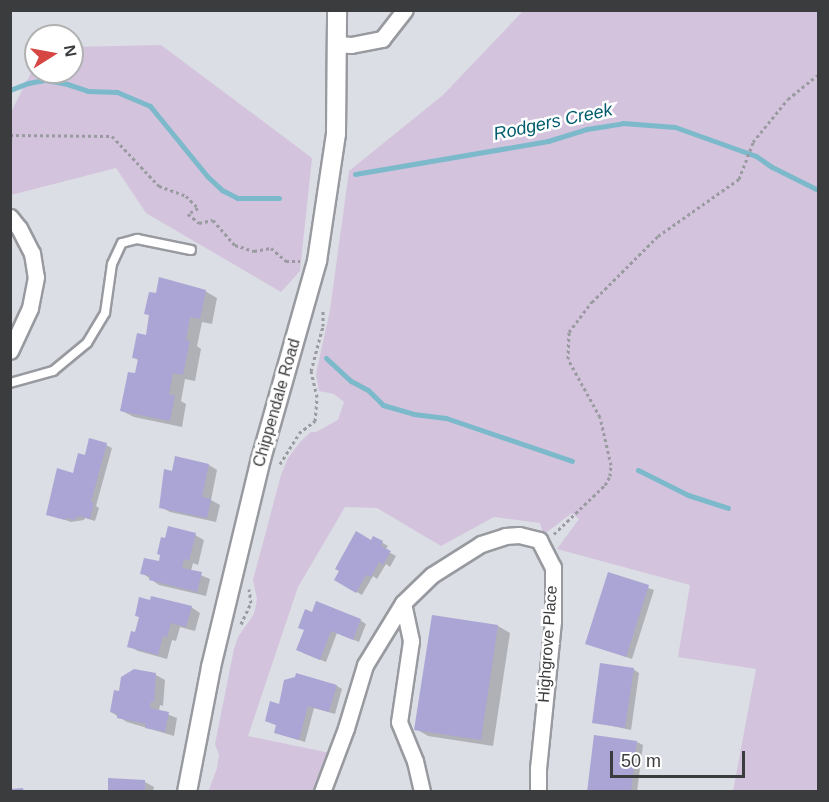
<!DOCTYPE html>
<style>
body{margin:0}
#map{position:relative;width:829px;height:802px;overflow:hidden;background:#dbdee4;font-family:Helvetica,sans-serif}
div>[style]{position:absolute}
.green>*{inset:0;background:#d4c3dd}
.shadow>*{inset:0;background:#0003}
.stream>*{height:5px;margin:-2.5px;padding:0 2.5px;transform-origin:2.5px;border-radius:2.5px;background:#7cb9ca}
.building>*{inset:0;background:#aaa5d4}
.path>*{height:3px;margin-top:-1.5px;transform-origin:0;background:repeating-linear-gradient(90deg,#999ba0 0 3px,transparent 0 6px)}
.roads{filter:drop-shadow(2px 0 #989aa0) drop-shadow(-2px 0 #989aa0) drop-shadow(0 2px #989aa0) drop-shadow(0 -2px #989aa0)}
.service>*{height:8px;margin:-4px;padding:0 4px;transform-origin:4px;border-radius:4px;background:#fff}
.minor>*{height:15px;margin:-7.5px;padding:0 7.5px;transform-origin:7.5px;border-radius:7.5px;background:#fff}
.tertiary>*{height:18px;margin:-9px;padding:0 9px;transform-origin:9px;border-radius:9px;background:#fff}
span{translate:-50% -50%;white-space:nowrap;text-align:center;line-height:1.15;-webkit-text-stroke:5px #fff;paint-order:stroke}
.street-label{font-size:16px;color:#3b3c3e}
.water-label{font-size:18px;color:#005b6d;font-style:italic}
.frame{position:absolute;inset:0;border:12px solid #3b3c3e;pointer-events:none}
.north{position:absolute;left:24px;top:24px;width:60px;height:60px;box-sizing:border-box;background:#fff;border:2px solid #b1b1b2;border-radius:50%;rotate:79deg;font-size:16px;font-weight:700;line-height:24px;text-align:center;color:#3b3c3e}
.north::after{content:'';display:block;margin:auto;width:21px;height:27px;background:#d64744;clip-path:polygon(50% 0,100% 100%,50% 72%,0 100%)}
.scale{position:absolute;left:610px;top:751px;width:135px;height:27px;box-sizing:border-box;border:3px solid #3b3c3e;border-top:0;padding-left:8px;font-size:18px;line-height:21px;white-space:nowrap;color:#3b3c3e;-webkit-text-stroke:4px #fff;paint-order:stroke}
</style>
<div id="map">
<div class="green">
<i style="clip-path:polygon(523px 11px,818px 11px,818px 791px,733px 791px,756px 669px,678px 657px,690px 585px,557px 549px,579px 519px,572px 513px,543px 535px,540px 523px,494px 517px,441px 546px,377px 508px,345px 507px,298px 587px,248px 736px,330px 753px,314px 791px,209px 790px,217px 768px,219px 755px,215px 744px,234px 649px,238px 637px,254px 614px,257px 599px,253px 580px,281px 475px,288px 458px,301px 441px,311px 432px,316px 432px,338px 420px,344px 402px,334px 394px,319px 391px,316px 374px,330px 310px,349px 171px,443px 95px)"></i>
<i style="clip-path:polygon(161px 45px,312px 158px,300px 271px,281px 292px,146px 213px,116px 168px,11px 195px,11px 112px,36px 63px,36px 72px,72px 72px,72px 47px)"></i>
</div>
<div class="shadow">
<i style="clip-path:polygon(205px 291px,217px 298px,212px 324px,202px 322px,197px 346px,201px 349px,195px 381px,185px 379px,181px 401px,186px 404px,182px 427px,134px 417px,122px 411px,137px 375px,139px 361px,134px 357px,147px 337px,151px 316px,146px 313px)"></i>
<i style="clip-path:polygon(106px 445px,112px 448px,96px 506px,99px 508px,95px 521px,85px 518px,84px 520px,71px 522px,48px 514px,86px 456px)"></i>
<i style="clip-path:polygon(209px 465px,217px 470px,211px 500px,220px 505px,216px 522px,170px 512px,161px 507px,173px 473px)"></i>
<i style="clip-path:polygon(195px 535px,204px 540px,198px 565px,193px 563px,191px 571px,210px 579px,206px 596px,159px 585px,142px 573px,160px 563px)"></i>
<i style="clip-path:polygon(374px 538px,388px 546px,385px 550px,396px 556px,390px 567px,386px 564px,377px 579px,373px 576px,362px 595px,336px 580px)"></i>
<i style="clip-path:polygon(609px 574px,654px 590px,632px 659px,586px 643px)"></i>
<i style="clip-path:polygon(151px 602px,191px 607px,200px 613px,195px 631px,180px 627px,176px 641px,172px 640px,167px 659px,138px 651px,129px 646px)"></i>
<i style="clip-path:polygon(360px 620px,366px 624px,359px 642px,337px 633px,326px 662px,303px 653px,305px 630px)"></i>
<i style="clip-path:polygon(498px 626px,510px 633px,493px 746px,428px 736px,416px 729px)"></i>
<i style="clip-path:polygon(633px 669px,639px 673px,631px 730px,594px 722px)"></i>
<i style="clip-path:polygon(156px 675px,165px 680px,163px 706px,160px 705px,159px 711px,177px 718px,174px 736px,127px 722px,111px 712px,120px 693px)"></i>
<i style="clip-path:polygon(337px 686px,342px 689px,335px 714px,314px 708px,305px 742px,282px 735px,276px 732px,278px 726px,266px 721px,280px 706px)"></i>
<i style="clip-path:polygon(637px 742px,643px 745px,637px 792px,589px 792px)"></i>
<i style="clip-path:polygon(145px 782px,154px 787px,153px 792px,109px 792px)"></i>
</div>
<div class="stream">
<i style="left:10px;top:90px;width:19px;rotate:-21deg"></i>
<i style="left:28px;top:83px;width:17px;rotate:-10deg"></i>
<i style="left:45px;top:80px;width:22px;rotate:10deg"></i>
<i style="left:67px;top:84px;width:22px;rotate:18deg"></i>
<i style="left:88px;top:91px;width:29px;rotate:2deg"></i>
<i style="left:117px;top:92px;width:36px;rotate:23deg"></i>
<i style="left:150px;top:106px;width:90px;rotate:50.8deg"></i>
<i style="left:207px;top:176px;width:21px;rotate:43deg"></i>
<i style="left:222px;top:190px;width:18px;rotate:27deg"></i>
<i style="left:238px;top:198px;width:41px"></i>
<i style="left:355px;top:174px;width:196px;rotate:-9.7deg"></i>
<i style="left:548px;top:141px;width:41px;rotate:-17.1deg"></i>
<i style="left:587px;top:129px;width:36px;rotate:-9deg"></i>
<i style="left:623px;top:123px;width:52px;rotate:4.4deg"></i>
<i style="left:675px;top:127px;width:86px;rotate:19.7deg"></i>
<i style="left:756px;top:156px;width:19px;rotate:35deg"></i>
<i style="left:772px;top:167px;width:51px;rotate:26.6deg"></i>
<i style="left:326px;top:358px;width:34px;rotate:43deg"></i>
<i style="left:351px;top:381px;width:19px;rotate:28deg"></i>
<i style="left:368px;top:390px;width:21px;rotate:45deg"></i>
<i style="left:383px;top:405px;width:32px;rotate:16deg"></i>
<i style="left:414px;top:414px;width:32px;rotate:7deg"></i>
<i style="left:446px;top:418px;width:133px;rotate:18.8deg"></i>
<i style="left:638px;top:470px;width:56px;rotate:26.6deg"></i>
<i style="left:688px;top:495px;width:42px;rotate:18deg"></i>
</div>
<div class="building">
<i style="clip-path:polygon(159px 277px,206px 290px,200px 319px,190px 317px,186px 340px,190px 341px,183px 375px,173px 373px,169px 394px,175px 396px,170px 421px,120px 411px,128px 372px,135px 373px,138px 359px,132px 358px,137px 333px,146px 335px,149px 315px,144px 314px,149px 292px,156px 293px)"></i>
<i style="clip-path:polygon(89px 438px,107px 443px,91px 502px,94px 503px,90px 519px,79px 516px,74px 520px,66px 518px,65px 520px,46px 515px,57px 468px,73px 473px,78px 453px,85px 455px)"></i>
<i style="clip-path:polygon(175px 456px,209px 464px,202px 497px,211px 499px,207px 518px,159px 508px,164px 469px,172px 471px)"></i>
<i style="clip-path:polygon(168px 526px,196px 533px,189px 561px,184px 559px,182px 568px,202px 572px,197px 592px,149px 580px,150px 576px,140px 574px,144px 558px,159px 561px,160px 555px,157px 554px,161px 537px,165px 538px)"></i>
<i style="clip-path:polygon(356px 531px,371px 540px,373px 536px,383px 541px,381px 546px,391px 551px,383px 565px,379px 562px,371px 577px,366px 575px,356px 593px,334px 580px,339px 571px,335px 569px)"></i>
<i style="clip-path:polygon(608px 572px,649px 585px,626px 657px,585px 644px)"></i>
<i style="clip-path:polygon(151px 596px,192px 606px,186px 627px,171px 623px,167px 637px,163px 636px,158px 655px,127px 647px,131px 631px,135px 632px,139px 617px,135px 616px,139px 597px,150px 600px)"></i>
<i style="clip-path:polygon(316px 601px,361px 619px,353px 640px,331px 631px,320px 660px,296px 650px,304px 630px,298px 628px,305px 609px,312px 612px)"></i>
<i style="clip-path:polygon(432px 615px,498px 625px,481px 740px,414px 730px)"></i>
<i style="clip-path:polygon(600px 663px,634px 668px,625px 728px,592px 723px)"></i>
<i style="clip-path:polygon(134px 669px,156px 673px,154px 702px,151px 701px,150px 708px,169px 712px,165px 732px,145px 728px,146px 724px,117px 718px,117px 714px,110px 712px,114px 690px,119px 691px,121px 677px)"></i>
<i style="clip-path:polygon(296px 673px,337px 685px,329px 712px,308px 706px,299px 740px,274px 733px,276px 725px,265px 721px,270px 701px,279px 704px,284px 680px,295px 677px)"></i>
<i style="clip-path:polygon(594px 735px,637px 741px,631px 792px,587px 792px)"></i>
<i style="clip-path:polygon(108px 778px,145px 780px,145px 792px,108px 792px)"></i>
<i style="clip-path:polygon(23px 788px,24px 792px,10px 792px,10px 789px)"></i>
</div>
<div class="path">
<i style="left:10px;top:135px;width:102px;rotate:0.6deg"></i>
<i style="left:112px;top:136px;width:69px;rotate:46.8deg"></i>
<i style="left:159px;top:186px;width:29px;rotate:20deg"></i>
<i style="left:186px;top:196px;width:17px;rotate:45deg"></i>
<i style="left:198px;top:208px;width:12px;rotate:149deg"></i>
<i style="left:188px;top:214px;width:14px;rotate:39deg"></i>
<i style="left:199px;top:223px;width:14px;rotate:-12deg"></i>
<i style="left:213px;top:220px;width:33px;rotate:49deg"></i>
<i style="left:235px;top:245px;width:20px;rotate:18deg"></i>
<i style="left:254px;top:251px;width:17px;rotate:-10deg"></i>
<i style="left:271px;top:248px;width:20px;rotate:41deg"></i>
<i style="left:286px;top:261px;width:14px"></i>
<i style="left:280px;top:464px;width:36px;rotate:-58deg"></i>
<i style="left:299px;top:433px;width:20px;rotate:-37deg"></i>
<i style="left:315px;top:421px;width:24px;rotate:-85deg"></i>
<i style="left:317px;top:397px;width:27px;rotate:-103deg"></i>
<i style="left:311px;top:371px;width:47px;rotate:-75.1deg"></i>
<i style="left:323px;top:326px;width:17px;rotate:-90deg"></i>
<i style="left:554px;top:534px;width:71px;rotate:-43.9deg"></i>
<i style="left:605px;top:485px;width:10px;rotate:-61deg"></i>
<i style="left:610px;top:476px;width:11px;rotate:-85deg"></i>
<i style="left:611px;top:465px;width:49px;rotate:-102.9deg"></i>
<i style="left:600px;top:417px;width:66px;rotate:-118.9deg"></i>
<i style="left:568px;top:359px;width:27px;rotate:-88deg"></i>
<i style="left:569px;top:332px;width:38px;rotate:-53deg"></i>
<i style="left:592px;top:302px;width:93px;rotate:-45deg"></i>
<i style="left:658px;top:236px;width:99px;rotate:-35.1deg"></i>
<i style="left:739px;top:179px;width:40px;rotate:-69deg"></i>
<i style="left:753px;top:142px;width:55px;rotate:-50.9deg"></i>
<i style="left:788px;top:99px;width:38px;rotate:-39deg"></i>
<i style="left:241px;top:624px;width:23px;rotate:-65deg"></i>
<i style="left:251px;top:603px;width:14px;rotate:-98deg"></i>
</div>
<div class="roads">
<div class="service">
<i style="left:10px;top:383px;width:45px;rotate:-15.6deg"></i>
<i style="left:53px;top:371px;width:44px;rotate:-39.5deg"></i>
<i style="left:87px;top:343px;width:35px;rotate:-59deg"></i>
<i style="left:105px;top:313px;width:49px;rotate:-81.9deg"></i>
<i style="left:112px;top:264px;width:23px;rotate:-65deg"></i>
<i style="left:122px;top:243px;width:16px;rotate:-15deg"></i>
<i style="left:137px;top:239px;width:55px;rotate:11.5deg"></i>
</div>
<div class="minor">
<i style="left:337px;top:44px;width:14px;rotate:4deg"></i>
<i style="left:351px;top:45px;width:32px;rotate:-11deg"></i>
<i style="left:382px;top:39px;width:37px;rotate:-52deg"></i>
<i style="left:10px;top:217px;width:14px;rotate:51deg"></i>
<i style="left:19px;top:228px;width:28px;rotate:63deg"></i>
<i style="left:32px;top:253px;width:24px;rotate:81deg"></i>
<i style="left:36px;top:277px;width:32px;rotate:101deg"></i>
<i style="left:30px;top:308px;width:47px;rotate:114.9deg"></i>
<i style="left:403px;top:603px;width:39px;rotate:78deg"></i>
<i style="left:411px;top:641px;width:82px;rotate:98.4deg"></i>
<i style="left:399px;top:722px;width:42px;rotate:67.7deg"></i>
<i style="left:415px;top:761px;width:32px;rotate:77deg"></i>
<i style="left:322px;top:792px;width:68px;rotate:-69.4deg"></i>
<i style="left:346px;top:728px;width:66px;rotate:-73.2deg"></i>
<i style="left:365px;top:665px;width:73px;rotate:-58.5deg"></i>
<i style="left:403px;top:603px;width:40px;rotate:-44deg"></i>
<i style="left:432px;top:575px;width:58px;rotate:-32.3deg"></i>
<i style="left:481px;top:544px;width:25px;rotate:-18deg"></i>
<i style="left:505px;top:536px;width:14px;rotate:-4deg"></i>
<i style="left:519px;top:535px;width:21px;rotate:14deg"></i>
<i style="left:539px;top:540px;width:30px;rotate:63deg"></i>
<i style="left:553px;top:567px;width:54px;rotate:90deg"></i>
<i style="left:553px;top:621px;width:148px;rotate:95.8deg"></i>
<i style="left:538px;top:768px;width:24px;rotate:90deg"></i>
</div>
<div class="tertiary">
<i style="left:187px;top:792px;width:127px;rotate:-79.1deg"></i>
<i style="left:211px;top:667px;width:214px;rotate:-76.5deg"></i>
<i style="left:261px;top:459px;width:206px;rotate:-74.2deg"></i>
<i style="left:317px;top:261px;width:128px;rotate:-81.5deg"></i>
<i style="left:336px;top:134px;width:124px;rotate:-89.5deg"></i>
</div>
</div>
<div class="street-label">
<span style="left:277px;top:403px;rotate:-74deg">Chippendale Road</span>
<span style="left:548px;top:644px;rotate:-86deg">Highgrove Place</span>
</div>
<div class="water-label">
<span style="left:553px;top:122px;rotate:-12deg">Rodgers Creek</span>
</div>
<div class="frame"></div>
<div class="north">N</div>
<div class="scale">50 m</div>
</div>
